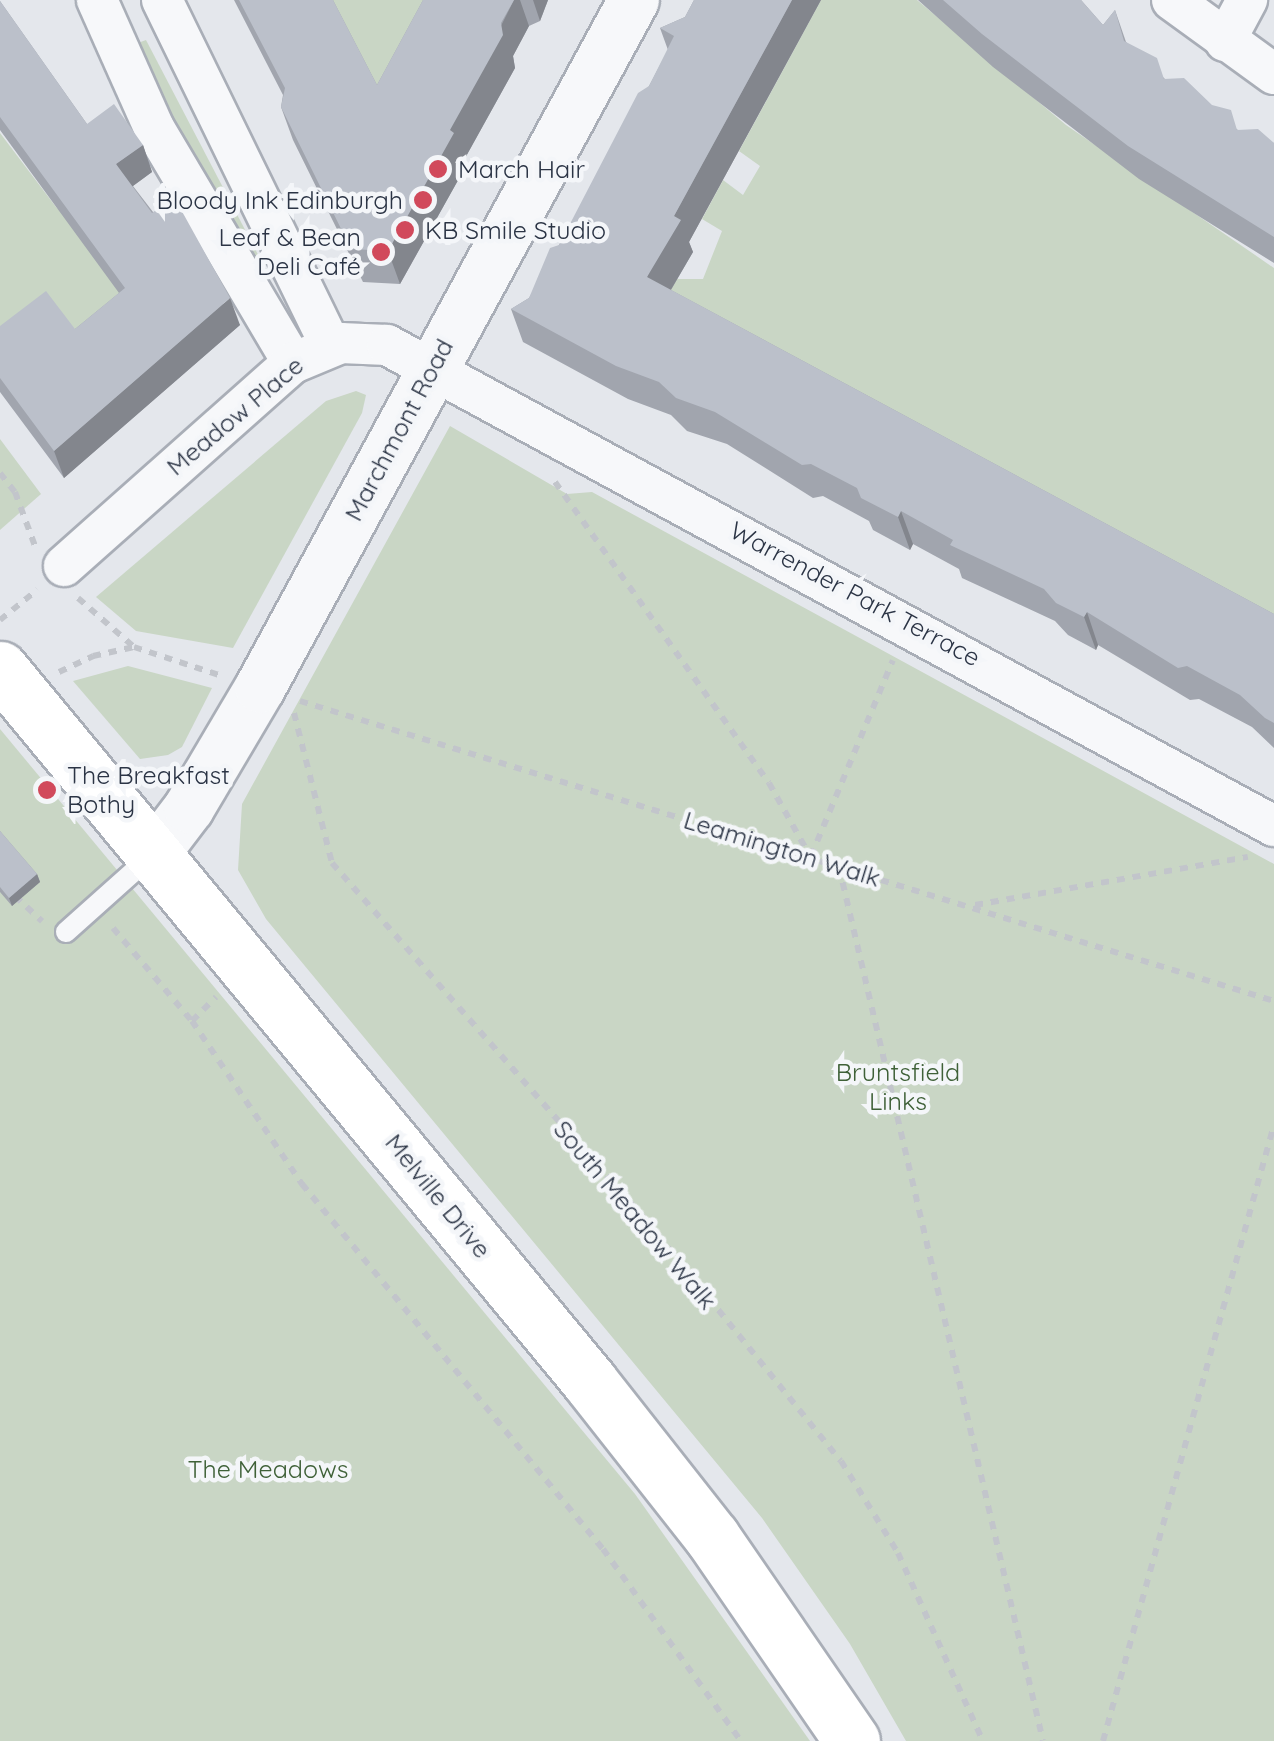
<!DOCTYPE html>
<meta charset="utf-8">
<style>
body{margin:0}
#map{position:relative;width:1274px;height:1741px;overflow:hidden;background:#e4e7ec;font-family:Quicksand,sans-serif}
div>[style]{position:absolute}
.green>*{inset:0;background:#c9d6c5}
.path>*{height:6px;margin-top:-3px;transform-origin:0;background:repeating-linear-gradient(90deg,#c2c5cb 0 8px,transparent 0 16px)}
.roads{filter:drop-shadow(2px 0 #a9aeb7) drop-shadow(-2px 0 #a9aeb7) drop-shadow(0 2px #a9aeb7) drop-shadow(0 -2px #a9aeb7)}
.service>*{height:20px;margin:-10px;padding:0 10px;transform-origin:10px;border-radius:10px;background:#f7f8fa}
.minor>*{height:40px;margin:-20px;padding:0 20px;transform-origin:20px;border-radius:20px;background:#f7f8fa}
.tertiary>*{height:50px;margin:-25px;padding:0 25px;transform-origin:25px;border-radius:25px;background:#f7f8fa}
.primary>*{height:55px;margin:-27.5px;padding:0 27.5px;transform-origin:27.5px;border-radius:27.5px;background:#fff}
.wall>*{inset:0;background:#a1a5ae}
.shaded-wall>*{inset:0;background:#83868d}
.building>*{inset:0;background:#bbc0ca}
.dots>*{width:28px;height:28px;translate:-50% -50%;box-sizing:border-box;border:5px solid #f4f6f9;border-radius:50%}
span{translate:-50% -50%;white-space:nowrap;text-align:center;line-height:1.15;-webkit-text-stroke:9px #f4f6f9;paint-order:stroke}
.poi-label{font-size:25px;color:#2b3445}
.left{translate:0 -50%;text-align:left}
.right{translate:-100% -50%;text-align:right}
.street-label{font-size:25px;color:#2b3445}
.park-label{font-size:25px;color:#3f6138}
</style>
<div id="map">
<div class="green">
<i style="clip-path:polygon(327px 0,453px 0,390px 124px)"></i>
<i style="clip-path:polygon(821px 0,917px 0,1066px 125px,1274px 268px,1274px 641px,641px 306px,663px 279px,703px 279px,722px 231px,702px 219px,723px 180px,743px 195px,760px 166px,739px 151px)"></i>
<i style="clip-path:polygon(146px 40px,266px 270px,271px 290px,127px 47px)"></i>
<i style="clip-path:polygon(0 133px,56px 207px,152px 301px,0 360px)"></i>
<i style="clip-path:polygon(356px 391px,366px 395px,362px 413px,233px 648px,136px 631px,96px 597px,326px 401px)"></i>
<i style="clip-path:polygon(450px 426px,567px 494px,592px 492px,1274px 864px,1274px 1741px,906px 1741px,850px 1644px,762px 1518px,266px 919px,238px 870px,242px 804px)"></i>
<i style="clip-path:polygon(0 439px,41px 494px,0 530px)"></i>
<i style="clip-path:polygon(128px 666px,212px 688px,182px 747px,168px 755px,140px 759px,73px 681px)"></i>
<i style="clip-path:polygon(0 729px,635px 1494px,810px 1741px,0 1741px)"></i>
</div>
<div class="path">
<i style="left:0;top:473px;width:24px;rotate:52deg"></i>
<i style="left:15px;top:492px;width:58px;rotate:69.7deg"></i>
<i style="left:555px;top:482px;width:369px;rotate:54.6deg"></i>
<i style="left:769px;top:783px;width:84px;rotate:60.7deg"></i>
<i style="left:78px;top:598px;width:74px;rotate:41.2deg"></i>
<i style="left:134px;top:647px;width:93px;rotate:18.2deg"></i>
<i style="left:0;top:620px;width:48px;rotate:-39deg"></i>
<i style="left:59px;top:672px;width:38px;rotate:-25deg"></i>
<i style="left:93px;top:656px;width:42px;rotate:-12.4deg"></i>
<i style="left:300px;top:701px;width:1019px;rotate:17.12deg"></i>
<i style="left:294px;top:713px;width:155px;rotate:75.8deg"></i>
<i style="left:332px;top:863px;width:479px;rotate:48.7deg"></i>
<i style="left:648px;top:1223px;width:306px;rotate:51deg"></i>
<i style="left:841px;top:1461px;width:108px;rotate:58.2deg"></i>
<i style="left:898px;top:1553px;width:206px;rotate:65.7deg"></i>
<i style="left:811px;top:856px;width:212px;rotate:-67.3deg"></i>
<i style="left:839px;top:867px;width:897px;rotate:76.86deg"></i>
<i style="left:15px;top:896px;width:37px;rotate:43deg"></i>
<i style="left:975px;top:905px;width:277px;rotate:-10deg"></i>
<i style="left:113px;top:928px;width:122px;rotate:49.7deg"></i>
<i style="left:192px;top:1021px;width:197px;rotate:56deg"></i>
<i style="left:302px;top:1184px;width:473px;rotate:50.5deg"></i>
<i style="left:603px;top:1549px;width:236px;rotate:54.3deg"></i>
<i style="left:192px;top:1021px;width:34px;rotate:-45deg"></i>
<i style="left:1103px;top:1741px;width:639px;rotate:-74.49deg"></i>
</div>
<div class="roads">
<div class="service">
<i style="left:66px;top:932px;width:115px;rotate:-41.8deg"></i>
</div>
<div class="minor">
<i style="left:97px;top:0;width:140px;rotate:66deg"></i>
<i style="left:154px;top:128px;width:273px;rotate:59.4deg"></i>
<i style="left:162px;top:0;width:384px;rotate:64deg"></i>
<i style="left:1172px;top:0;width:126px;rotate:36deg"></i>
<i style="left:1225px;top:41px;width:47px;rotate:-61.8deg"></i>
<i style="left:64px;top:566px;width:306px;rotate:-41.6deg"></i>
<i style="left:293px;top:363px;width:52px;rotate:-22.6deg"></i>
<i style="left:341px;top:343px;width:46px;rotate:2.5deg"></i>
<i style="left:387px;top:345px;width:1009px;rotate:28.47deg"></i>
</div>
<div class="tertiary">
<i style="left:154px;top:854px;width:58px;rotate:-52.7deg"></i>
<i style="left:189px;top:808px;width:139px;rotate:-59.4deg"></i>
<i style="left:260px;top:688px;width:783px;rotate:-61.47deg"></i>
</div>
<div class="primary">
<i style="left:0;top:669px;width:925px;rotate:50.39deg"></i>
<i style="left:590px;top:1382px;width:197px;rotate:51.8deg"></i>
<i style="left:712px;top:1537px;width:247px;rotate:55.5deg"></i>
</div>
</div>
<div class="wall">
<i style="clip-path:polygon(234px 0,333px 0,377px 85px,423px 0,548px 0,540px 21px,529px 26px,513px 56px,515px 68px,464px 160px,466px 166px,400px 284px,363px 282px,293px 140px,281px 107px,283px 95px)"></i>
<i style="clip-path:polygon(694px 0,821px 0,689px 242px,693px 252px,671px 290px,1274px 614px,1274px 748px,1252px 727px,1199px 699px,1190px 700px,1098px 645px,1096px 650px,1068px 635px,1055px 621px,962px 578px,959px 569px,913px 544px,910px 550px,873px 530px,869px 521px,823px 496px,813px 498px,727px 444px,687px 431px,671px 415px,628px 399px,523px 342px,511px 309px,529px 298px,649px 86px,668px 50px,660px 28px,685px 17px)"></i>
<i style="clip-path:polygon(918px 0,1081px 0,1103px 25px,1115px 10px,1126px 42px,1165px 79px,1238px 130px,1274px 143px,1274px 263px,1139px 179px,993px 67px)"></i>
<i style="clip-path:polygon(0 1px,87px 124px,143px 145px,152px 172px,133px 186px,240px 325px,64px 478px,0 392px,0 326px,75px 329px,119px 293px,0 130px)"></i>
<i style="clip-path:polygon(0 831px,37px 874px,40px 882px,12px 906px,0 892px)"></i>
</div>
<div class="shaded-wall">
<i style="clip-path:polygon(514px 0,520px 0,529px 26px,513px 56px,515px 68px,464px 160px,466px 166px,400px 284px,388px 251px)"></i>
<i style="clip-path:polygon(533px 0,548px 0,540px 21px)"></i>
<i style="clip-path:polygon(792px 0,821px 0,689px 242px,693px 252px,659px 310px,647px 277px,674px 216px)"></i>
<i style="clip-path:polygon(143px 145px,152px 172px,126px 191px,116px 164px)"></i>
<i style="clip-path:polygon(230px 298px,240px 325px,64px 478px,54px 451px)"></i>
<i style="clip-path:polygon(901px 511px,913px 544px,910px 550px,898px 517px)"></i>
<i style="clip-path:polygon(1087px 612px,1098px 645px,1096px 650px,1084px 617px)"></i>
<i style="clip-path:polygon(37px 874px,40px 882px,12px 906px,9px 898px)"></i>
</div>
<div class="building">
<i style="clip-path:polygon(239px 0,333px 0,377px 85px,423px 0,514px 0,501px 23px,503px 35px,450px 130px,454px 133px,388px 251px,351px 249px,281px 107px,285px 88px)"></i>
<i style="clip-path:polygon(694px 0,792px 0,674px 216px,681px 220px,647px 277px,1274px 614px,1274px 723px,1265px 718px,1240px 695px,1187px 666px,1178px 668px,1087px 612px,1084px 617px,1056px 603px,1044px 589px,950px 545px,953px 540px,901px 511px,898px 517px,861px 498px,857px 488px,811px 464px,802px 465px,715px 412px,676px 398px,659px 382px,616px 366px,511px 309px,529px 298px,550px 248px,559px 245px,638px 93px,649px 86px,674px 36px,660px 28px,685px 17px)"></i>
<i style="clip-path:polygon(943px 0,1081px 0,1103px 25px,1115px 10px,1124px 41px,1157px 58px,1164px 79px,1184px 78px,1212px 105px,1231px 110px,1237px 130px,1258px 129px,1274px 143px,1274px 237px,1128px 146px,982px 34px)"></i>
<i style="clip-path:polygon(0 1px,87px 124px,114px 104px,143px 145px,116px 164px,152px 213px,174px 197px,230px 298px,54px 451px,0 378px,0 326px,46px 291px,75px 329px,125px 288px,0 117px)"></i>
<i style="clip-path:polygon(0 831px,37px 874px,9px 898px,0 887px)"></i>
</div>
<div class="dots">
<i style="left:438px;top:169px;background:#d1495b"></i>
<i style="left:423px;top:200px;background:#d1495b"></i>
<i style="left:405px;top:230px;background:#d1495b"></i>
<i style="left:381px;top:252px;background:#d1495b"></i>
<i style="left:47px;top:790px;background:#d1495b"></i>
</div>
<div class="poi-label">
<span class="left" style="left:458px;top:169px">March Hair</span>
<span class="right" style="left:403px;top:200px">Bloody Ink Edinburgh</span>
<span class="left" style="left:425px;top:230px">KB Smile Studio</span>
<span class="right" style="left:361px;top:252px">Leaf &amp; Bean<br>Deli Café</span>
<span class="left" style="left:67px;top:790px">The Breakfast<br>Bothy</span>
</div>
<div class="street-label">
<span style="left:235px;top:416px;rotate:-40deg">Meadow Place</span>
<span style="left:399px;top:430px;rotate:-62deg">Marchmont Road</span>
<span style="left:855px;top:594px;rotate:28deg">Warrender Park Terrace</span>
<span style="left:782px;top:849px;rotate:17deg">Leamington Walk</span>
<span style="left:438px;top:1196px;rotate:51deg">Melville Drive</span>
<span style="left:635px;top:1215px;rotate:50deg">South Meadow Walk</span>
</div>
<div class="park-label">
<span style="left:898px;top:1087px">Bruntsfield<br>Links</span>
<span style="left:268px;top:1469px">The Meadows</span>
</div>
</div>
